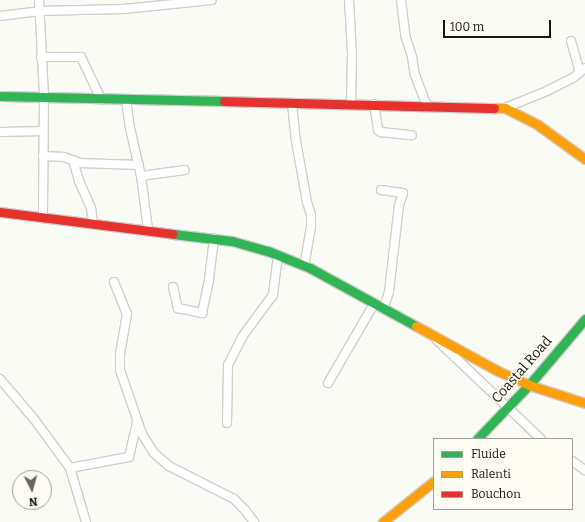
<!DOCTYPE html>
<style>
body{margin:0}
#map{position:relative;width:585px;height:522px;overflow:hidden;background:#fbfbf6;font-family:Bitter,serif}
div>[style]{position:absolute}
.roads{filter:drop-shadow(1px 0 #d1cfc9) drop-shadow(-1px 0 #d1cfc9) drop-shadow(0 1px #d1cfc9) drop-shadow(0 -1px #d1cfc9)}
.street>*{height:8px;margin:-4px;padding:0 4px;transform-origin:4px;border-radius:4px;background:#fefefe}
.fast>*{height:9px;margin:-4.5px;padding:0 4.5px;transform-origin:4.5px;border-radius:4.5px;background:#30b455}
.slow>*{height:9px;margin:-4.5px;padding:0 4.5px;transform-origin:4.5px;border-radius:4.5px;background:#ff9f0a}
.jam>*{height:9px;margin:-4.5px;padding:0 4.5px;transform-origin:4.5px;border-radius:4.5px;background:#e5322d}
span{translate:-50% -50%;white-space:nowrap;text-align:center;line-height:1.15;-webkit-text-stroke:3px #fefcf3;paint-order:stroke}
.street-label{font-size:14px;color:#18160e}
.legend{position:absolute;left:433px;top:438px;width:140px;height:72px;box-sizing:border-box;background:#fefcf3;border:1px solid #a2a097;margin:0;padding:5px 7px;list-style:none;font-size:12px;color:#18160e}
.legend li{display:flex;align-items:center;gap:8px;height:20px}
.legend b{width:20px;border:1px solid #a2a097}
.north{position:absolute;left:12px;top:470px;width:40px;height:40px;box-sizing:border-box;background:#fefcf3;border:1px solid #a2a097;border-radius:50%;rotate:174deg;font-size:11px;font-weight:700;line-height:16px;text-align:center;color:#18160e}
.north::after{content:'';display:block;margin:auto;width:14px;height:18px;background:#67665f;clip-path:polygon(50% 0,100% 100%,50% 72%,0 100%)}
.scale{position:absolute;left:443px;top:20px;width:108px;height:18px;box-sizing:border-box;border:2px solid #18160e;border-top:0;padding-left:5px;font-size:12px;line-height:14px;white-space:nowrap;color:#18160e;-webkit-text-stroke:3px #fefcf3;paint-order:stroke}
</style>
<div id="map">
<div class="roads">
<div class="street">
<i style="left:39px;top:0;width:96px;rotate:87deg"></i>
<i style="left:44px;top:96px;width:122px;rotate:90.5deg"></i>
<i style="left:349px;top:0;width:53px;rotate:86.8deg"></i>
<i style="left:352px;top:53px;width:50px;rotate:91.1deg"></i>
<i style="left:401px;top:0;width:35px;rotate:83deg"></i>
<i style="left:405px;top:35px;width:23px;rotate:72deg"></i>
<i style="left:412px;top:57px;width:18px;rotate:81deg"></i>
<i style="left:415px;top:75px;width:33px;rotate:69deg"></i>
<i style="left:0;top:16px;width:38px;rotate:-7deg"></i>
<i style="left:38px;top:11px;width:86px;rotate:-1.3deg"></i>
<i style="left:124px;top:9px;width:88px;rotate:-5.8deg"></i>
<i style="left:571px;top:41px;width:32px;rotate:74deg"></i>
<i style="left:41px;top:57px;width:40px"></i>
<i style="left:81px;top:57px;width:47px;rotate:64.5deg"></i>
<i style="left:126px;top:100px;width:28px;rotate:82deg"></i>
<i style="left:130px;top:128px;width:49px;rotate:77.1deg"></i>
<i style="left:141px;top:176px;width:53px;rotate:82.5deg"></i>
<i style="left:292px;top:104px;width:37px;rotate:84deg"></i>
<i style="left:296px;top:141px;width:62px;rotate:79.8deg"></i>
<i style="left:307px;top:202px;width:14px;rotate:73deg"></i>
<i style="left:311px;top:215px;width:12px;rotate:90deg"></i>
<i style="left:311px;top:227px;width:40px;rotate:100deg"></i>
<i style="left:374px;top:104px;width:26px;rotate:81deg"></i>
<i style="left:378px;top:130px;width:4px;rotate:34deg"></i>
<i style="left:381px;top:132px;width:31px;rotate:6deg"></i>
<i style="left:505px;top:108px;width:45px;rotate:-22deg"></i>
<i style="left:547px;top:91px;width:30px;rotate:-27deg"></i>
<i style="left:574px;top:77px;width:14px;rotate:-39deg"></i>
<i style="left:0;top:132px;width:43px;rotate:-1.3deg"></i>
<i style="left:43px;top:156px;width:21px;rotate:3deg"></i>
<i style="left:64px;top:157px;width:17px;rotate:21deg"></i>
<i style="left:80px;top:163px;width:59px;rotate:1.9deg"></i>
<i style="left:73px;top:160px;width:22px;rotate:74deg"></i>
<i style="left:79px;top:181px;width:30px;rotate:66deg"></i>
<i style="left:91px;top:208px;width:15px;rotate:82deg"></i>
<i style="left:141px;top:176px;width:44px;rotate:-7.8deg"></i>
<i style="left:381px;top:190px;width:22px;rotate:8deg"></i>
<i style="left:403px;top:193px;width:13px;rotate:108deg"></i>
<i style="left:399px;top:205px;width:88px;rotate:96.6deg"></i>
<i style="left:389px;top:292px;width:18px;rotate:109deg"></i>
<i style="left:114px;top:282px;width:35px;rotate:68deg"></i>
<i style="left:127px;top:314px;width:41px;rotate:99.9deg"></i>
<i style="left:120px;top:354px;width:16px;rotate:90deg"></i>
<i style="left:120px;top:370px;width:68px;rotate:71deg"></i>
<i style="left:142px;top:434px;width:22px;rotate:58deg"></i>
<i style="left:154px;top:453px;width:20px;rotate:41deg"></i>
<i style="left:169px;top:466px;width:73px;rotate:26.9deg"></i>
<i style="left:234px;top:499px;width:16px;rotate:45deg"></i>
<i style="left:245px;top:510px;width:15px;rotate:53deg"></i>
<i style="left:173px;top:287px;width:22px;rotate:77deg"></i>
<i style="left:178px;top:308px;width:25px;rotate:12deg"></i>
<i style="left:202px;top:313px;width:34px;rotate:-78deg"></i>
<i style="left:209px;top:280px;width:42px;rotate:-83.2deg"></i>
<i style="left:437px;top:340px;width:144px;rotate:43.6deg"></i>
<i style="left:0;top:379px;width:52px;rotate:49.6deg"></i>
<i style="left:34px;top:419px;width:61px;rotate:53.7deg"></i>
<i style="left:70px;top:468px;width:56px;rotate:73.5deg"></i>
<i style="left:328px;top:383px;width:91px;rotate:-59.8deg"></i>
<i style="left:227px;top:423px;width:58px;rotate:-89deg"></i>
<i style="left:228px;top:365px;width:31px;rotate:-63deg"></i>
<i style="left:242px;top:337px;width:52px;rotate:-53.6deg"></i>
<i style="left:273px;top:295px;width:40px;rotate:-82.9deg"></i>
<i style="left:572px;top:461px;width:16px;rotate:35deg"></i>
<i style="left:70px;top:468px;width:60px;rotate:-10.6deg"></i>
<i style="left:129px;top:457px;width:35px;rotate:-77deg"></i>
</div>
<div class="fast">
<i style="left:0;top:96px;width:224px;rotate:1.3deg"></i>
<i style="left:173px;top:234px;width:59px;rotate:6.8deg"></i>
<i style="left:232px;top:241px;width:37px;rotate:16deg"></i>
<i style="left:268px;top:251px;width:45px;rotate:22deg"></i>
<i style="left:310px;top:268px;width:121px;rotate:28.7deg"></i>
<i style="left:477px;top:439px;width:75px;rotate:-46.1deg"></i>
<i style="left:529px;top:385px;width:87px;rotate:-49.7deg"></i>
</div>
<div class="slow">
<i style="left:494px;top:108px;width:11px"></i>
<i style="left:505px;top:108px;width:37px;rotate:27deg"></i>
<i style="left:538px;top:125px;width:58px;rotate:35.9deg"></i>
<i style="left:416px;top:326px;width:94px;rotate:28.8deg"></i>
<i style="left:498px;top:371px;width:34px;rotate:24deg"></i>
<i style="left:529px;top:385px;width:59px;rotate:17.8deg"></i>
<i style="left:383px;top:522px;width:65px;rotate:-38.8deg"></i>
</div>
<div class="jam">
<i style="left:224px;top:101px;width:270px;rotate:1.5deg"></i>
<i style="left:0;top:212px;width:174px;rotate:7.2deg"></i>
</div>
</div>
<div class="street-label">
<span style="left:522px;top:370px;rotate:-49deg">Coastal Road</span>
</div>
<ul class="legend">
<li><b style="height:5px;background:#30b455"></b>Fluide</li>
<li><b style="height:5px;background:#ff9f0a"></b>Ralenti</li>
<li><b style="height:5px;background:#e5322d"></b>Bouchon</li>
</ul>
<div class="north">N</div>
<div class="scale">100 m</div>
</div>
